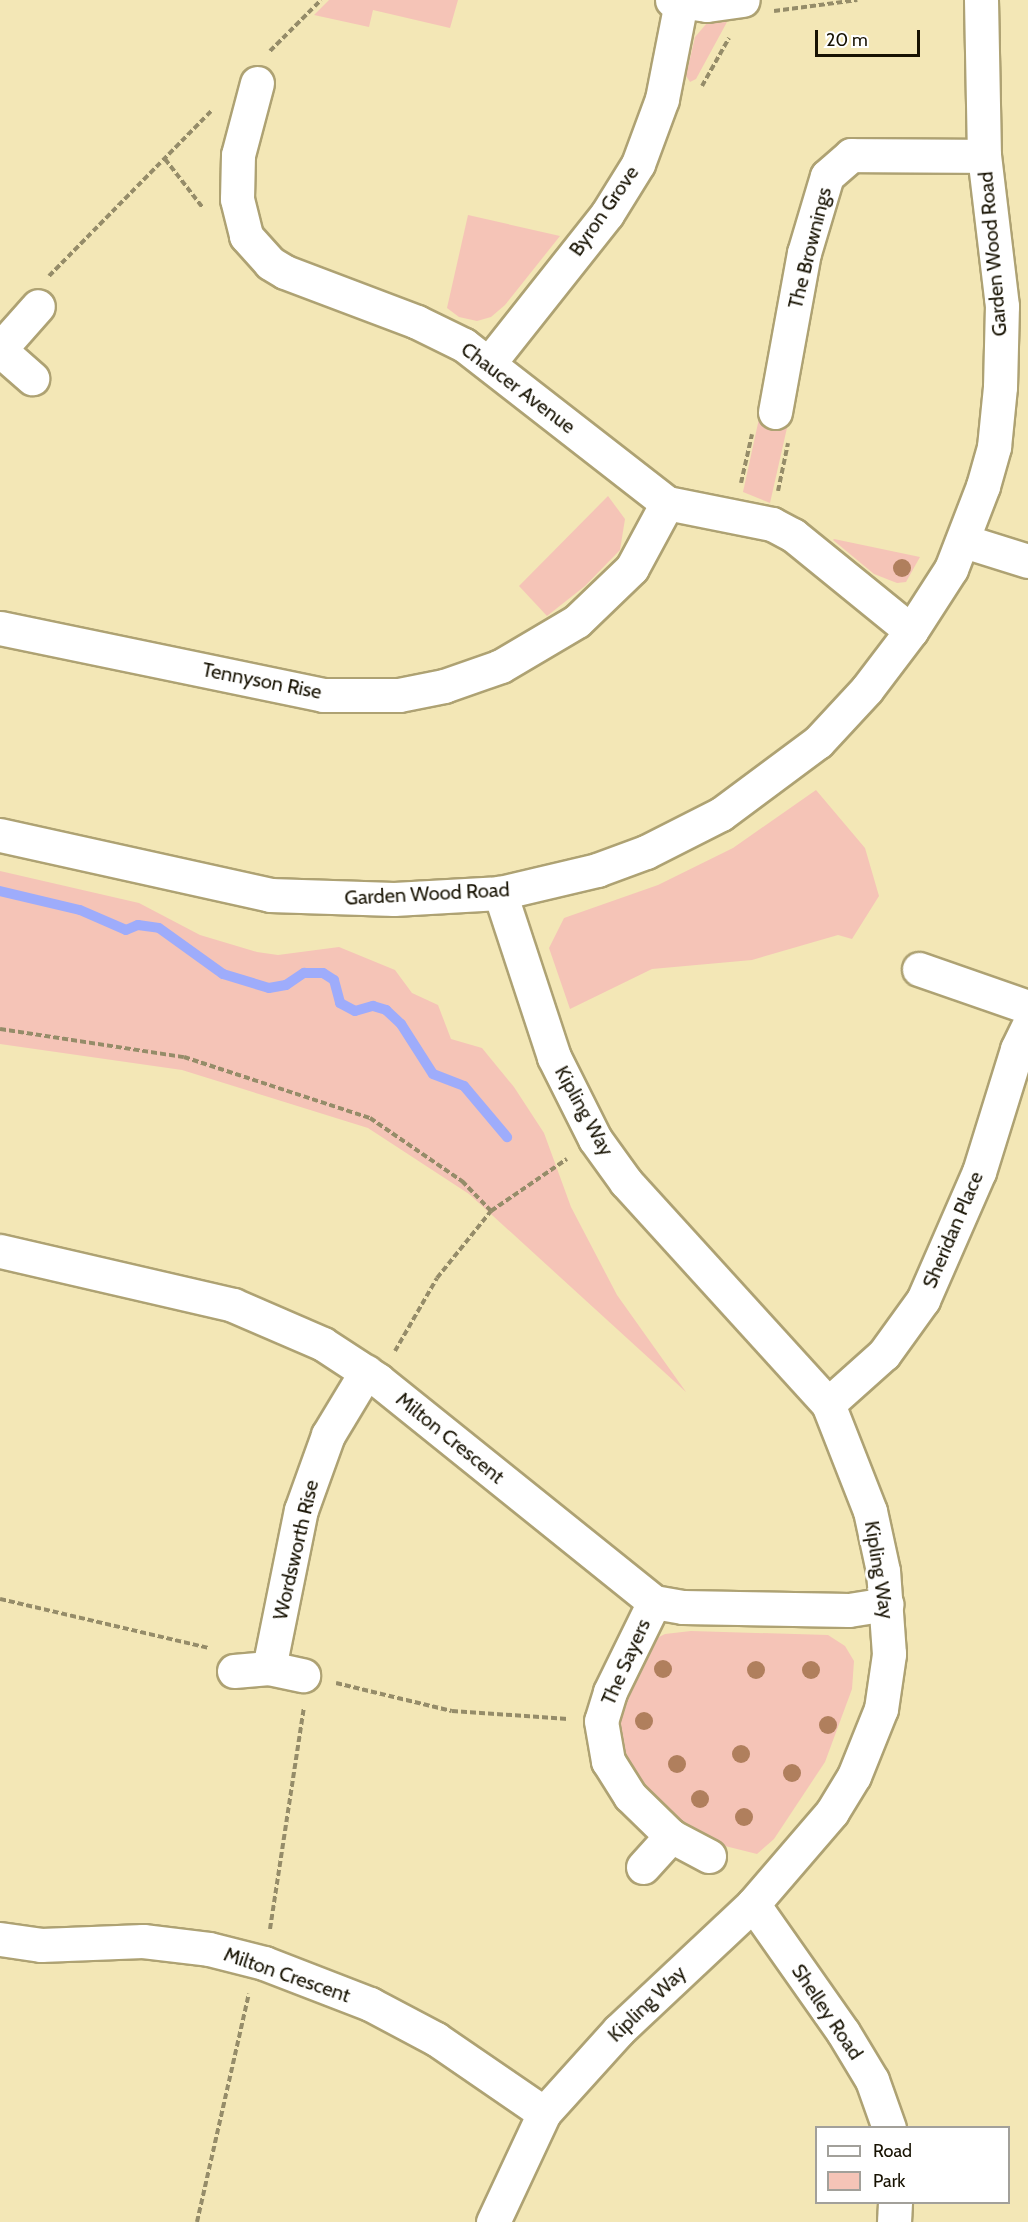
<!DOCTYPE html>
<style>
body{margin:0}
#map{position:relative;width:1028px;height:2222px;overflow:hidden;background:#f3e7b6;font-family:Cabin,sans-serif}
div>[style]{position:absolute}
.green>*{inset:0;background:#f5c4b7}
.stream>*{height:10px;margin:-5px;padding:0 5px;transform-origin:5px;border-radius:5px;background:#9eacfb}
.path>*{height:4px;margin-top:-2px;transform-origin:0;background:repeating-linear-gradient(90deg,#958c69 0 6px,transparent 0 9px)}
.roads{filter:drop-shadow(2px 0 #aea273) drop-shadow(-2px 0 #aea273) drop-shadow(0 2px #aea273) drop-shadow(0 -2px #aea273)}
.minor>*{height:33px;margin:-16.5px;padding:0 16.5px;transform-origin:16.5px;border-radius:16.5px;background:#fff}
.trees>*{width:18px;height:18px;margin:-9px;border-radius:50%;background:#b07f5d}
span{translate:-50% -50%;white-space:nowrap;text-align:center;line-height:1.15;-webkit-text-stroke:6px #fff;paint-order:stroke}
.street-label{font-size:20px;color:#171202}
.legend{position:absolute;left:815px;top:2126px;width:195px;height:78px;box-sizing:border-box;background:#fff;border:2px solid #a2a09a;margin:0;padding:8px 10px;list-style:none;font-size:18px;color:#171202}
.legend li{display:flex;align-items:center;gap:12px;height:30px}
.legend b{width:30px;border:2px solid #a2a09a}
.scale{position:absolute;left:815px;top:30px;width:105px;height:27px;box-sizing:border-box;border:3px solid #171202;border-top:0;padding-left:8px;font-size:18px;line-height:21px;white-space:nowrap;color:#171202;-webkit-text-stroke:4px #fff;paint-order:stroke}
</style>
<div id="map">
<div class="green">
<i style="clip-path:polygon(329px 0,458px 0,450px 28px,373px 10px,369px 27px,314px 15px)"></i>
<i style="clip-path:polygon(727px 22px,696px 79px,690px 82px,686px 76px,695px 37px,707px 23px)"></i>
<i style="clip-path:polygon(468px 215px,560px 236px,505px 305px,491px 317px,477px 321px,459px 317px,447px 308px)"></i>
<i style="clip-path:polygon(760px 414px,789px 419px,770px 503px,743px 492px)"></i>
<i style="clip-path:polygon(608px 496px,625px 519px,620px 550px,585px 586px,547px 616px,519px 586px)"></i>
<i style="clip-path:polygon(833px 540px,834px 539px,920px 557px,906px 582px,897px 583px,874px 574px)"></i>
<i style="clip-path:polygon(816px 790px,865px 848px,879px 896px,852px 939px,838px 935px,752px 960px,652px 969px,570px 1009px,549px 948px,564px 918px,658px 885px,733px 848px)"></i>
<i style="clip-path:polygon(0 871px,139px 903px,200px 935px,257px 952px,278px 955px,339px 947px,395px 970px,412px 993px,438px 1005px,451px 1039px,482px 1048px,514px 1087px,544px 1133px,571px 1207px,617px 1295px,686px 1392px,469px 1194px,368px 1128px,182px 1070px,0 1044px)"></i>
<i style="clip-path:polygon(691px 1631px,828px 1635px,845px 1646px,854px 1661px,852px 1689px,825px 1762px,774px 1839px,757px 1854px,721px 1845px,685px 1828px,634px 1779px,618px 1745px,622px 1703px,650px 1648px,657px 1638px,665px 1634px)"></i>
</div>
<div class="stream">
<i style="left:0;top:891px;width:82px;rotate:13.4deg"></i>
<i style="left:80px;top:910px;width:50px;rotate:23.5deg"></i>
<i style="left:126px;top:930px;width:13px;rotate:-23deg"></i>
<i style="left:138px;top:925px;width:21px;rotate:8deg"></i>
<i style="left:159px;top:928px;width:79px;rotate:35.7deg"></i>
<i style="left:223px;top:974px;width:48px;rotate:16.9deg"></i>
<i style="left:269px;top:988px;width:17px;rotate:-10deg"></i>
<i style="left:286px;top:985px;width:22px;rotate:-34deg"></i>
<i style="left:304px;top:973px;width:19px"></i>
<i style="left:323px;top:973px;width:13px;rotate:32deg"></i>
<i style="left:334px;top:980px;width:24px;rotate:75deg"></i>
<i style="left:340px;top:1003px;width:17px;rotate:28deg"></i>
<i style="left:355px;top:1011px;width:19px;rotate:-16deg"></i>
<i style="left:373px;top:1006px;width:14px;rotate:17deg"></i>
<i style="left:386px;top:1010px;width:21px;rotate:43deg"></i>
<i style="left:401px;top:1024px;width:59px;rotate:57.4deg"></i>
<i style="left:433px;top:1074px;width:33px;rotate:21deg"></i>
<i style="left:464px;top:1086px;width:67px;rotate:49.9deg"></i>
</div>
<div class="path">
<i style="left:774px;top:11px;width:84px;rotate:-7.5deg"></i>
<i style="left:270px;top:51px;width:72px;rotate:-45deg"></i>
<i style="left:702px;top:86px;width:55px;rotate:-60.6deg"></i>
<i style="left:165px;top:159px;width:62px;rotate:52.2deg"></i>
<i style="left:49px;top:276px;width:233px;rotate:-45.5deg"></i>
<i style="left:741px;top:483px;width:50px;rotate:-77.3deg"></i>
<i style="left:778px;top:491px;width:49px;rotate:-78.2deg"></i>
<i style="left:0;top:1029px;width:186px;rotate:8.7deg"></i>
<i style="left:184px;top:1057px;width:196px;rotate:18.2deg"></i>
<i style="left:370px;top:1118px;width:112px;rotate:34.4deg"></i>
<i style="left:462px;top:1181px;width:42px;rotate:46deg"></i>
<i style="left:395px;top:1351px;width:84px;rotate:-60.1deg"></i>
<i style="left:437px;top:1278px;width:86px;rotate:-51.1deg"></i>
<i style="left:491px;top:1211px;width:92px;rotate:-34.4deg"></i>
<i style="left:0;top:1599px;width:215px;rotate:13.2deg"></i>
<i style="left:336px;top:1683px;width:119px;rotate:13.6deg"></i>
<i style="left:452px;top:1711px;width:116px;rotate:3.9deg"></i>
<i style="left:270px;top:1929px;width:224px;rotate:-81.3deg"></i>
<i style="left:197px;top:2222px;width:234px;rotate:-77.2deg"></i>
</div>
<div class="roads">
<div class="minor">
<i style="left:672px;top:0;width:35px;rotate:8deg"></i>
<i style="left:707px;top:5px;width:36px;rotate:-8deg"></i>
<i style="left:257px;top:83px;width:74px;rotate:104.8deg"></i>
<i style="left:238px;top:155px;width:44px;rotate:91.3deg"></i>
<i style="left:237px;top:199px;width:38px;rotate:76deg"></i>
<i style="left:246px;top:236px;width:36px;rotate:48deg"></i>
<i style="left:270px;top:263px;width:17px;rotate:31deg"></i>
<i style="left:285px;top:272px;width:141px;rotate:20.7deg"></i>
<i style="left:417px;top:322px;width:52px;rotate:26.1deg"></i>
<i style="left:464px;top:345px;width:257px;rotate:37.9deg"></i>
<i style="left:667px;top:503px;width:107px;rotate:11.3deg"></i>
<i style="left:772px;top:524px;width:24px;rotate:28deg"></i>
<i style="left:793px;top:535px;width:152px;rotate:39.1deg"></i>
<i style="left:0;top:349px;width:57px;rotate:-48.5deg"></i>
<i style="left:0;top:350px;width:43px;rotate:41.2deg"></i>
<i style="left:489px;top:363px;width:190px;rotate:-51.6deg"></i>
<i style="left:607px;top:214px;width:59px;rotate:-58.2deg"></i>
<i style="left:638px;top:164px;width:69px;rotate:-69.7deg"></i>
<i style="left:662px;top:99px;width:99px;rotate:-78.9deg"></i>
<i style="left:775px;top:412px;width:162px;rotate:-79.7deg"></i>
<i style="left:804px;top:253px;width:80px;rotate:-73.4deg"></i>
<i style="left:827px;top:176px;width:32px;rotate:-41deg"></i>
<i style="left:851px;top:155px;width:133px;rotate:0.4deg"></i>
<i style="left:964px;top:541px;width:67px;rotate:17.4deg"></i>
<i style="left:0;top:628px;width:330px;rotate:11.7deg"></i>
<i style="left:323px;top:695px;width:76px"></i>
<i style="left:399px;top:695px;width:46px;rotate:-11.3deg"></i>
<i style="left:444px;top:686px;width:60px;rotate:-19.3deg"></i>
<i style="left:501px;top:666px;width:88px;rotate:-30.6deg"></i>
<i style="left:577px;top:621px;width:76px;rotate:-43.9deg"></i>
<i style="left:632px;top:568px;width:74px;rotate:-61.7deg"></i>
<i style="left:0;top:835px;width:277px;rotate:12.5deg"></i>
<i style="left:270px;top:895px;width:124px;rotate:1.8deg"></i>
<i style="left:394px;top:899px;width:106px;rotate:-3.2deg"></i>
<i style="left:500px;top:893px;width:100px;rotate:-13.3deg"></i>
<i style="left:597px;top:870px;width:52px;rotate:-20.2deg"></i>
<i style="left:646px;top:852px;width:84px;rotate:-26.9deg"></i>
<i style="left:721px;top:814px;width:121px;rotate:-36.6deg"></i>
<i style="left:818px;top:742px;width:72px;rotate:-47.2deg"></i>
<i style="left:867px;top:689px;width:73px;rotate:-52.8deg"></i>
<i style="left:911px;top:631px;width:74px;rotate:-57.2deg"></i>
<i style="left:951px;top:569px;width:89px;rotate:-68.9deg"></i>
<i style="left:983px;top:486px;width:41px;rotate:-74.2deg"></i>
<i style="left:994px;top:447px;width:60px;rotate:-84.3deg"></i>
<i style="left:1000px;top:387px;width:81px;rotate:-88.6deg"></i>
<i style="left:1002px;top:306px;width:151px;rotate:-96.8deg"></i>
<i style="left:984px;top:156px;width:156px;rotate:-91.1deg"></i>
<i style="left:919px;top:969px;width:115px;rotate:19.2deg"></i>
<i style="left:0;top:1251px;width:239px;rotate:13deg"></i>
<i style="left:233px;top:1305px;width:98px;rotate:23.4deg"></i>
<i style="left:323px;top:1344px;width:66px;rotate:33.2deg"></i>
<i style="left:378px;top:1380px;width:354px;rotate:38.8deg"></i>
<i style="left:654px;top:1602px;width:29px;rotate:10deg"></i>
<i style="left:683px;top:1607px;width:166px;rotate:1deg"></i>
<i style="left:849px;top:1610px;width:38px;rotate:-9deg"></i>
<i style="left:828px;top:1404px;width:75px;rotate:-41.8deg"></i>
<i style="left:884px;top:1354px;width:67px;rotate:-54.2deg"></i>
<i style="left:923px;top:1300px;width:140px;rotate:-66.4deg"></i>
<i style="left:979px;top:1172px;width:129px;rotate:-72.8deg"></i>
<i style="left:1017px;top:1049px;width:25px;rotate:-64deg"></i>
<i style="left:654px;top:1602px;width:100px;rotate:116.1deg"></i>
<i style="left:610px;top:1692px;width:30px;rotate:107deg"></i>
<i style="left:601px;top:1721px;width:41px;rotate:80.1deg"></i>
<i style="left:608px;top:1761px;width:41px;rotate:57.8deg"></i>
<i style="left:630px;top:1796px;width:57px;rotate:44.3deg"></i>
<i style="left:671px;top:1836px;width:43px;rotate:27.8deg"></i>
<i style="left:269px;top:1668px;width:161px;rotate:-78.6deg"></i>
<i style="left:301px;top:1510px;width:80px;rotate:-70.2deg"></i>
<i style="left:328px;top:1435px;width:74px;rotate:-58.9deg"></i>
<i style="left:234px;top:1671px;width:35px;rotate:-5deg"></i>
<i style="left:269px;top:1668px;width:35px;rotate:12deg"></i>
<i style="left:643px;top:1867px;width:42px;rotate:-47.9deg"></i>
<i style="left:753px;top:1904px;width:156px;rotate:54.9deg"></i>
<i style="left:843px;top:2032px;width:56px;rotate:58.9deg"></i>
<i style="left:872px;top:2080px;width:51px;rotate:70.5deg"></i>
<i style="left:0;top:1939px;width:41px;rotate:8.3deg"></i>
<i style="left:41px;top:1945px;width:102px;rotate:-2.2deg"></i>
<i style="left:143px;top:1941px;width:66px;rotate:6.9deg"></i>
<i style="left:209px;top:1949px;width:57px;rotate:14.3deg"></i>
<i style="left:264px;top:1963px;width:114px;rotate:21.1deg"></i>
<i style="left:370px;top:2004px;width:75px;rotate:27.9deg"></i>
<i style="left:436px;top:2039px;width:131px;rotate:34.4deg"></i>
<i style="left:493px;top:2222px;width:120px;rotate:-64.9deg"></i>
<i style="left:544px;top:2113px;width:112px;rotate:-47.9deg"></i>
<i style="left:619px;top:2030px;width:184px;rotate:-43.2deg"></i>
<i style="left:753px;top:1904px;width:121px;rotate:-49.3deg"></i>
<i style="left:832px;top:1812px;width:42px;rotate:-58.6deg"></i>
<i style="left:854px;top:1776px;width:72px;rotate:-68.1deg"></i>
<i style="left:881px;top:1709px;width:56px;rotate:-81.7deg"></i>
<i style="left:889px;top:1654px;width:83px;rotate:-94.1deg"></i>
<i style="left:883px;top:1571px;width:61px;rotate:-102.2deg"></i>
<i style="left:870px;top:1511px;width:115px;rotate:-111.4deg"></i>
<i style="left:828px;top:1404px;width:300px;rotate:-132.3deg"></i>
<i style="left:626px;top:1182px;width:53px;rotate:-125.8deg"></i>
<i style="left:595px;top:1139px;width:92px;rotate:-116.6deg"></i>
<i style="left:554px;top:1057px;width:173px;rotate:-108.2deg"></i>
<i style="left:894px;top:2222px;width:20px;rotate:-87deg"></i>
</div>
</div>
<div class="trees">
<i style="left:902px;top:568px"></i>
<i style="left:663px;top:1669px"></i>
<i style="left:756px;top:1670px"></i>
<i style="left:811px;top:1670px"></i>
<i style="left:644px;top:1721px"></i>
<i style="left:828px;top:1725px"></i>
<i style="left:741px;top:1754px"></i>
<i style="left:677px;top:1764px"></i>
<i style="left:792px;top:1773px"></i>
<i style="left:700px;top:1799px"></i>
<i style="left:744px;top:1817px"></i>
</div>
<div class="street-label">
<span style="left:604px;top:211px;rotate:-55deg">Byron Grove</span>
<span style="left:810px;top:248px;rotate:-76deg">The Brownings</span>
<span style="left:993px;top:254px;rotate:-95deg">Garden Wood Road</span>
<span style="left:518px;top:388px;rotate:37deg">Chaucer Avenue</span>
<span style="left:262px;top:681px;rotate:11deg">Tennyson Rise</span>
<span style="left:427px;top:894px;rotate:-3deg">Garden Wood Road</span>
<span style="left:584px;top:1111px;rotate:61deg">Kipling Way</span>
<span style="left:953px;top:1230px;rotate:-67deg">Sheridan Place</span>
<span style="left:450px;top:1438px;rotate:39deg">Milton Crescent</span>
<span style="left:296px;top:1550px;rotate:-77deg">Wordsworth Rise</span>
<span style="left:879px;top:1570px;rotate:81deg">Kipling Way</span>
<span style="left:626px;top:1662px;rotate:-66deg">The Sayers</span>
<span style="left:287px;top:1975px;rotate:19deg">Milton Crescent</span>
<span style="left:647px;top:2004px;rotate:-44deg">Kipling Way</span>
<span style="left:827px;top:2012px;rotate:56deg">Shelley Road</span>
</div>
<ul class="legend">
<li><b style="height:8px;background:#fff"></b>Road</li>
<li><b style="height:16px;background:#f5c4b7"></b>Park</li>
</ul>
<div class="scale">20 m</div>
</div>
